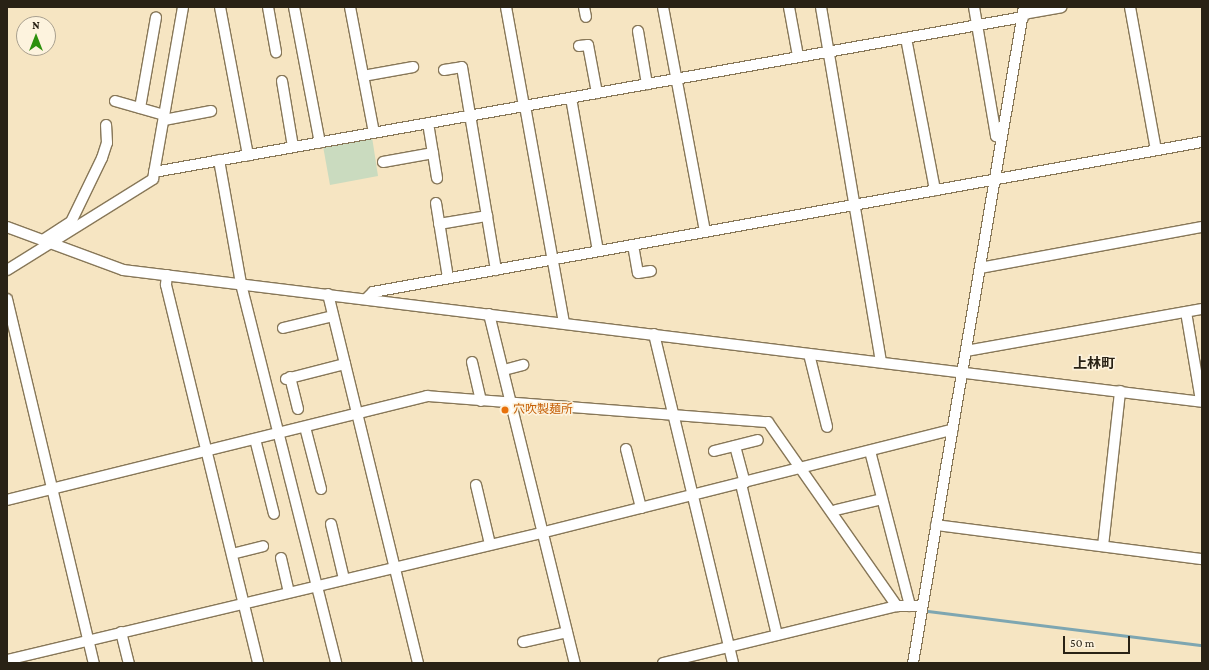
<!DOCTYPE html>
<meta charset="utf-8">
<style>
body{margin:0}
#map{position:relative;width:1209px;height:670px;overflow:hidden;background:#f6e5c2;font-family:"Crimson Pro","Noto Sans JP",serif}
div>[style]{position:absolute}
.green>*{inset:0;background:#cadbbf}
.stream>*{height:2.5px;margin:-1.25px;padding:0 1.25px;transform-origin:1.25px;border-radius:1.25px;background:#7ea6b1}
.roads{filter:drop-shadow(1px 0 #877758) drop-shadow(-1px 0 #877758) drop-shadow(0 1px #877758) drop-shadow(0 -1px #877758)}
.minor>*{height:10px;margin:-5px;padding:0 5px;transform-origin:5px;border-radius:5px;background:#fff}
.dots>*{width:11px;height:11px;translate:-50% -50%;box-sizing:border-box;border:2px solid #fdf3de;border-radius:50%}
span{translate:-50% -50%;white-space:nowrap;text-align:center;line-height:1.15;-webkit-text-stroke:3px #fdf3de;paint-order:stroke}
.food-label{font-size:12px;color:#c56008}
.left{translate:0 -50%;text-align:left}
.quarter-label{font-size:14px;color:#292215;font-weight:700}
.frame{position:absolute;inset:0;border:8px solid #292215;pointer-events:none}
.north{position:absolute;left:16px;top:16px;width:40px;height:40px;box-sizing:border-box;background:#fdf3de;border:1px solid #a89f8e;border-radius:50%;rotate:0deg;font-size:11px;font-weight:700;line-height:16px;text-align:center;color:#292215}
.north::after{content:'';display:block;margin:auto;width:14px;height:18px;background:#2d900d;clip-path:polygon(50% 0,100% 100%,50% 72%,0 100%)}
.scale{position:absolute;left:1063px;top:636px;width:67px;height:18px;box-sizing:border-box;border:2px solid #292215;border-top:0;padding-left:5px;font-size:12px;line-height:14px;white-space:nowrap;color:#292215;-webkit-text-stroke:3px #fdf3de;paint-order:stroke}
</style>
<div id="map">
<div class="green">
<i style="clip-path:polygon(372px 137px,378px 176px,330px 185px,323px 146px)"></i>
</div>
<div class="stream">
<i style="left:928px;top:611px;width:276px;rotate:7.1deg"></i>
</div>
<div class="roads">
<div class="minor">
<i style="left:220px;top:7px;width:151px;rotate:79.3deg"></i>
<i style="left:268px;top:7px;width:46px;rotate:79.9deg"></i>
<i style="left:294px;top:7px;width:138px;rotate:79.2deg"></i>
<i style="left:350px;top:7px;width:128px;rotate:79.2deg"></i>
<i style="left:506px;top:7px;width:101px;rotate:79.7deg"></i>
<i style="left:584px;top:7px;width:10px;rotate:79deg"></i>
<i style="left:663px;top:7px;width:229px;rotate:79.4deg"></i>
<i style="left:789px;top:7px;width:50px;rotate:79.6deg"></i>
<i style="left:821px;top:7px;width:360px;rotate:80.4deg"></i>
<i style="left:974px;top:7px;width:131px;rotate:80.3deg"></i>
<i style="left:996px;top:136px;width:6px;rotate:9deg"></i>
<i style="left:1130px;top:7px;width:145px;rotate:79.7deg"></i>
<i style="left:1023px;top:14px;width:39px;rotate:-10deg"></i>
<i style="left:638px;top:31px;width:54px;rotate:80.4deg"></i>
<i style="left:906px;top:38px;width:155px;rotate:79.2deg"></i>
<i style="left:579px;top:46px;width:9px;rotate:-6deg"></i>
<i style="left:588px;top:45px;width:49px;rotate:79.4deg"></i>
<i style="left:444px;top:70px;width:18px;rotate:-9deg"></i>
<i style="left:462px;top:67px;width:206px;rotate:80.5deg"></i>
<i style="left:363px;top:76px;width:51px;rotate:-10.2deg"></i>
<i style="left:282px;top:81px;width:67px;rotate:80.5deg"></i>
<i style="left:571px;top:98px;width:155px;rotate:80deg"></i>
<i style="left:115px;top:101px;width:51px;rotate:15.9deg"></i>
<i style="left:525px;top:106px;width:220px;rotate:79.8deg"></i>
<i style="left:140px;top:108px;width:92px;rotate:-80deg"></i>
<i style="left:164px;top:120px;width:48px;rotate:-10.8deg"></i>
<i style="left:428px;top:123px;width:56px;rotate:80.7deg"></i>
<i style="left:219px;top:160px;width:126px;rotate:79.9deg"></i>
<i style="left:241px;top:284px;width:391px;rotate:75.9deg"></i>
<i style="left:383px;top:162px;width:51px;rotate:-10.2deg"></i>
<i style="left:154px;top:172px;width:883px;rotate:-10.11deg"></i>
<i style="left:436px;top:203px;width:76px;rotate:80.9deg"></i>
<i style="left:439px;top:224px;width:49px;rotate:-9.5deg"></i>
<i style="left:7px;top:227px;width:124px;rotate:20.3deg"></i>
<i style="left:123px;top:270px;width:1087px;rotate:6.97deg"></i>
<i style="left:43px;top:240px;width:33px;rotate:-33deg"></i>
<i style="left:71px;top:222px;width:71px;rotate:-64.2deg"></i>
<i style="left:102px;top:158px;width:16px;rotate:-72deg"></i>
<i style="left:107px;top:143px;width:18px;rotate:-93deg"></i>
<i style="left:633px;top:245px;width:28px;rotate:80deg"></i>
<i style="left:638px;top:273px;width:13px;rotate:-9deg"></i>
<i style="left:980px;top:268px;width:226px;rotate:-10.5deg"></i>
<i style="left:7px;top:270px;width:172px;rotate:-31.9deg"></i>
<i style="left:153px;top:179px;width:175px;rotate:-80.1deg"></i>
<i style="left:167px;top:275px;width:10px;rotate:96deg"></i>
<i style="left:166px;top:285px;width:389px;rotate:76.3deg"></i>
<i style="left:328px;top:294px;width:380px;rotate:76.3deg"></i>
<i style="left:7px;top:299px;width:374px;rotate:76.6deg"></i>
<i style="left:366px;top:299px;width:10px;rotate:-45deg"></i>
<i style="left:373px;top:292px;width:842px;rotate:-10.26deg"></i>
<i style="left:1186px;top:312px;width:90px;rotate:80.4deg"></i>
<i style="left:489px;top:314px;width:359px;rotate:76.2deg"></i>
<i style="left:283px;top:328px;width:51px;rotate:-13.5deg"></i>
<i style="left:654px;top:334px;width:338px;rotate:76.5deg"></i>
<i style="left:966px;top:351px;width:240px;rotate:-10.1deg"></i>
<i style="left:809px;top:354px;width:75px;rotate:76.1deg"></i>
<i style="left:472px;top:362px;width:40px;rotate:77deg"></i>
<i style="left:504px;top:370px;width:20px;rotate:-15deg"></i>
<i style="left:290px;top:377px;width:33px;rotate:76deg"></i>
<i style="left:286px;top:379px;width:61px;rotate:-14.3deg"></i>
<i style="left:305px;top:427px;width:64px;rotate:75.5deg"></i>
<i style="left:255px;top:439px;width:77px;rotate:75.8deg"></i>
<i style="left:735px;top:446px;width:38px;rotate:75deg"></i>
<i style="left:626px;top:449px;width:61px;rotate:75.7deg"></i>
<i style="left:714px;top:451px;width:45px;rotate:-14deg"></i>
<i style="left:870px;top:451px;width:160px;rotate:75.5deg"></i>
<i style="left:741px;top:484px;width:155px;rotate:76.6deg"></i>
<i style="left:476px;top:485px;width:61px;rotate:76.7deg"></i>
<i style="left:7px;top:500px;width:433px;rotate:-13.9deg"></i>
<i style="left:427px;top:396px;width:342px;rotate:4.4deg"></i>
<i style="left:768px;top:422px;width:225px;rotate:55deg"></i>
<i style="left:836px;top:510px;width:47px;rotate:-13.4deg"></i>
<i style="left:331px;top:524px;width:57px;rotate:76.7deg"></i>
<i style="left:936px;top:525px;width:268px;rotate:7.3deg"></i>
<i style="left:1103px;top:546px;width:156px;rotate:-83.7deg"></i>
<i style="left:232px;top:554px;width:32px;rotate:-14deg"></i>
<i style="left:281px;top:558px;width:35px;rotate:77deg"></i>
<i style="left:121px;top:632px;width:32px;rotate:76deg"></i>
<i style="left:523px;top:642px;width:45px;rotate:-12.8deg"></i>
<i style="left:7px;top:660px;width:553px;rotate:-13.38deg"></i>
<i style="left:545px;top:532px;width:420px;rotate:-14.1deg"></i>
<i style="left:663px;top:663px;width:241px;rotate:-13.7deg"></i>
<i style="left:897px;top:606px;width:25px"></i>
<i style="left:913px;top:663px;width:665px;rotate:-80.4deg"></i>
</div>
</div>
<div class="dots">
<i style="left:505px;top:410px;background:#e8710a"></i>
</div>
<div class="food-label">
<span class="left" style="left:513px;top:410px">穴吹製麺所</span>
</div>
<div class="quarter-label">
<span style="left:1094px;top:363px">上林町</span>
</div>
<div class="frame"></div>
<div class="north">N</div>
<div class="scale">50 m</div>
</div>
